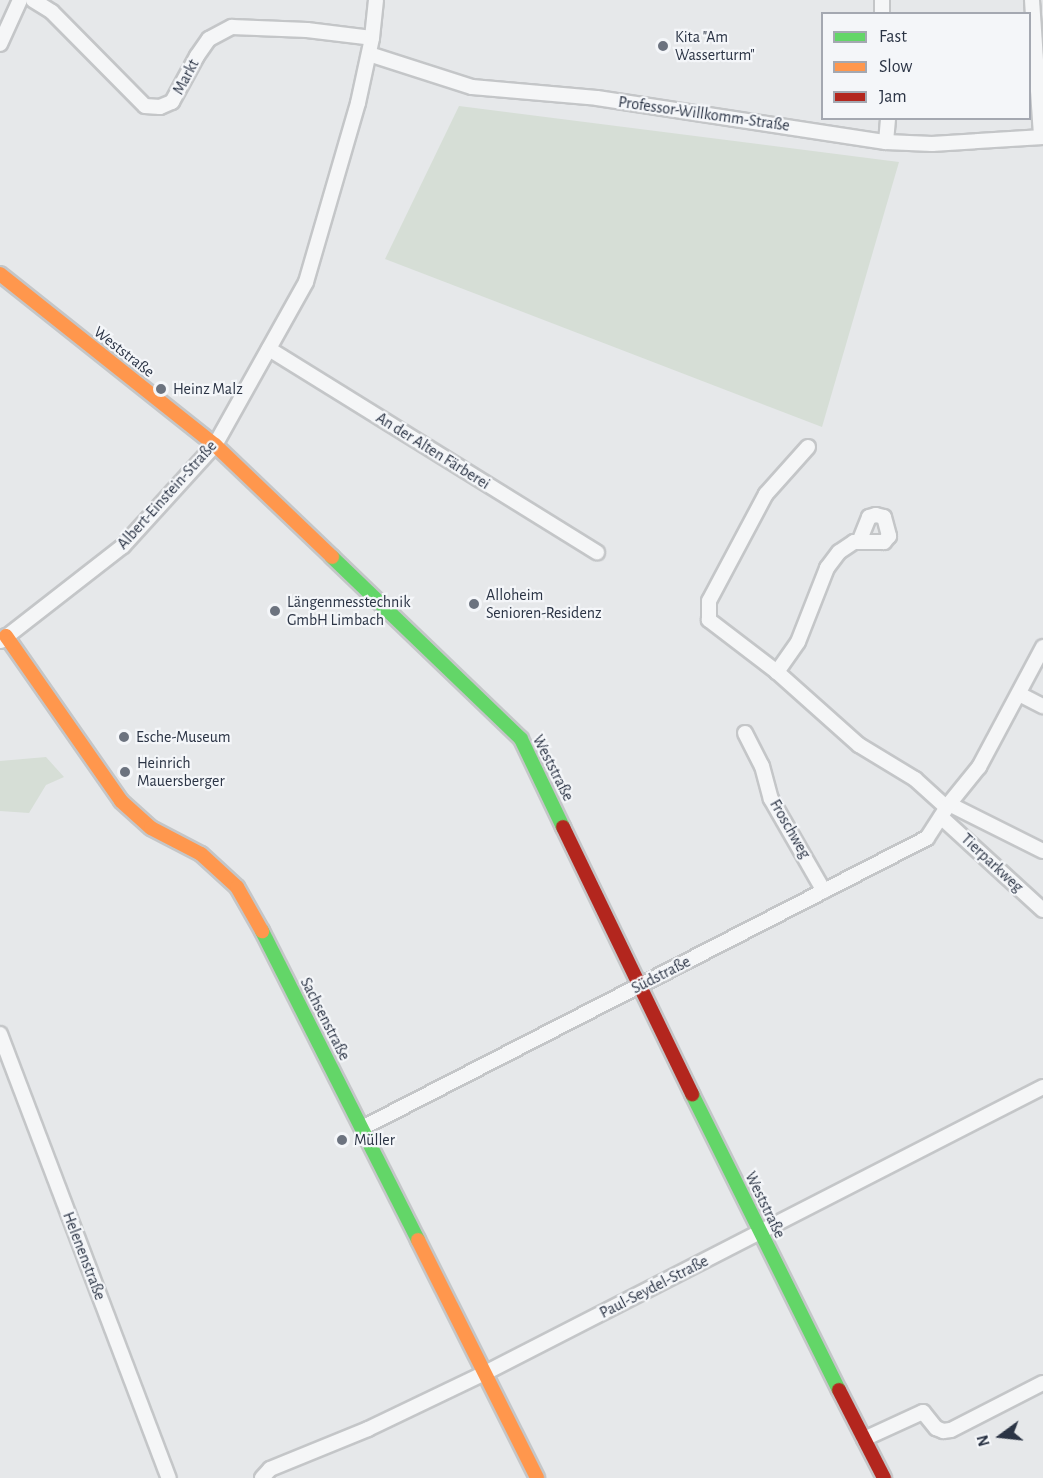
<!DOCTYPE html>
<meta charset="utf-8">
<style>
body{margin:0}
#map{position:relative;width:1043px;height:1478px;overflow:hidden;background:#e6e8ea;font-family:"Alegreya Sans",sans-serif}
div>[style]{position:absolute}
.green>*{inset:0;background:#d6ded6}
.roads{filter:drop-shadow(2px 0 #c4c6c8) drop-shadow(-2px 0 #c4c6c8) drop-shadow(0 2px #c4c6c8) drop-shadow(0 -2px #c4c6c8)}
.street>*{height:14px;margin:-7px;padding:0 7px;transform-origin:7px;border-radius:7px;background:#f5f6f7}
.fast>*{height:14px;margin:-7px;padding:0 7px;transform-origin:7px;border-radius:7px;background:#63d668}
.slow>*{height:14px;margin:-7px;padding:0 7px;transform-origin:7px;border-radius:7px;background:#ff974d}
.jam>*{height:14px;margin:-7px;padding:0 7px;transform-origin:7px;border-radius:7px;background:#b3261e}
.dots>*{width:16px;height:16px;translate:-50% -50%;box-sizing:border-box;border:3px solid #f4f6f9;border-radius:50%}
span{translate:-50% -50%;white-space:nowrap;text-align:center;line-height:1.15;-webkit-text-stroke:4.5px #f4f6f9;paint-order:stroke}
.poi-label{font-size:16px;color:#2b3445}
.left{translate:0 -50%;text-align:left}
.street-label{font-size:16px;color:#2b3445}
.legend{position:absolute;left:821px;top:12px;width:210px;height:108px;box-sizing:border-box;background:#f4f6f9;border:2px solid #a4a8b1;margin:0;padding:8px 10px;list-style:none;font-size:18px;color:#2b3445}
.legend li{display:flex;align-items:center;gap:12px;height:30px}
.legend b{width:30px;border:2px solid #a4a8b1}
.north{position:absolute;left:971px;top:1406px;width:60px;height:60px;-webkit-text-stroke:4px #f4f6f9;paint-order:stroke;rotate:255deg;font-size:16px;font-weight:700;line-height:24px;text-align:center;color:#2b3445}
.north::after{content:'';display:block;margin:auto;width:21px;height:27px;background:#2b3445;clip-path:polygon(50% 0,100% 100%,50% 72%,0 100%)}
</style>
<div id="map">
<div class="green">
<i style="clip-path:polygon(459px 106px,899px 162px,822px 427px,385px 259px)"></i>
<i style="clip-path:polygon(46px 757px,64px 777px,46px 785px,29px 813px,0 811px,0 761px)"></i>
</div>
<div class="roads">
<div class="street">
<i style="left:33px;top:0;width:22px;rotate:32deg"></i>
<i style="left:52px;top:12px;width:132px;rotate:45.3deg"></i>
<i style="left:145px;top:106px;width:15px;rotate:4deg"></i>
<i style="left:160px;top:107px;width:13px;rotate:-23deg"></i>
<i style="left:172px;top:102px;width:52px;rotate:-61.5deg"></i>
<i style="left:197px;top:56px;width:21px;rotate:-55deg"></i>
<i style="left:209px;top:39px;width:26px;rotate:-28deg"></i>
<i style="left:232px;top:27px;width:75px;rotate:2.3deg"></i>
<i style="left:307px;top:30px;width:65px;rotate:7deg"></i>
<i style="left:882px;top:0;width:14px;rotate:90deg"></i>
<i style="left:1032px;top:0;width:137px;rotate:86.2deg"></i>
<i style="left:0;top:44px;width:48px;rotate:-65.6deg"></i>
<i style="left:369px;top:54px;width:108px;rotate:17.8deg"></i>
<i style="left:472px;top:87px;width:125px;rotate:5deg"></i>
<i style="left:597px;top:98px;width:292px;rotate:8.7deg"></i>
<i style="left:886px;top:142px;width:46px;rotate:2.5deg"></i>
<i style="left:932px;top:144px;width:111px;rotate:-3.6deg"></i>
<i style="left:886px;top:142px;width:24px;rotate:-85deg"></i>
<i style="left:269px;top:349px;width:386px;rotate:31.8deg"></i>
<i style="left:859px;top:542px;width:27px;rotate:-68deg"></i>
<i style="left:869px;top:517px;width:7px;rotate:-16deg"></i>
<i style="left:876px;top:515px;width:8px;rotate:14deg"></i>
<i style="left:884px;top:517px;width:20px;rotate:75deg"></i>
<i style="left:889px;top:536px;width:8px;rotate:130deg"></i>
<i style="left:884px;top:542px;width:30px;rotate:180deg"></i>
<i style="left:854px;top:542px;width:18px;rotate:146deg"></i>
<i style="left:839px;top:552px;width:20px;rotate:127deg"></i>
<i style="left:827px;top:568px;width:79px;rotate:111.4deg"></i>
<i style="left:798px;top:642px;width:37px;rotate:125deg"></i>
<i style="left:777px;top:672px;width:110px;rotate:41.7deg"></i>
<i style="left:859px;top:745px;width:66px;rotate:31.3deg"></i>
<i style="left:915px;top:779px;width:43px;rotate:42.2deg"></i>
<i style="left:1px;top:641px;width:155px;rotate:-37.9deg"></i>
<i style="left:123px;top:546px;width:137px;rotate:-47.7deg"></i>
<i style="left:215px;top:445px;width:187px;rotate:-60.8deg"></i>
<i style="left:306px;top:282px;width:186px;rotate:-73.8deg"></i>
<i style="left:358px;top:103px;width:66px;rotate:-77.8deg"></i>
<i style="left:372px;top:38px;width:38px;rotate:-84deg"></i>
<i style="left:777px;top:672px;width:86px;rotate:-142.6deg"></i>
<i style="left:709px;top:620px;width:19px;rotate:-90deg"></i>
<i style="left:709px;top:601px;width:121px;rotate:-62deg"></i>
<i style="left:766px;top:494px;width:63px;rotate:-48.2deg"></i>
<i style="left:1019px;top:694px;width:27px;rotate:27deg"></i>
<i style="left:745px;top:733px;width:37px;rotate:63deg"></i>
<i style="left:762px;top:766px;width:34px;rotate:75deg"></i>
<i style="left:771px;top:799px;width:106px;rotate:60.1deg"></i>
<i style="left:949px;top:804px;width:105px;rotate:26.6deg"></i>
<i style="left:941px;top:817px;width:138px;rotate:42.4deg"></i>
<i style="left:0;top:1034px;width:475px;rotate:69.2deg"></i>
<i style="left:362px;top:1128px;width:635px;rotate:-27.17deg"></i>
<i style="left:927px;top:838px;width:40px;rotate:-57.1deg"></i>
<i style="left:949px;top:804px;width:48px;rotate:-51deg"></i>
<i style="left:979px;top:767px;width:136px;rotate:-61.9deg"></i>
<i style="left:864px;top:1439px;width:65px;rotate:-24.6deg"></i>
<i style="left:923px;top:1412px;width:21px;rotate:51deg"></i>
<i style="left:936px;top:1428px;width:8px;rotate:23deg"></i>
<i style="left:943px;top:1431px;width:8px;rotate:-7deg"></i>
<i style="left:951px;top:1430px;width:103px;rotate:-27.1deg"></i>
<i style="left:262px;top:1478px;width:12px;rotate:-48deg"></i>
<i style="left:270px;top:1469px;width:106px;rotate:-22.2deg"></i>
<i style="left:368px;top:1429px;width:130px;rotate:-25.6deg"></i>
<i style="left:485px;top:1373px;width:627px;rotate:-27.14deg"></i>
</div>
<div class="fast">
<i style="left:332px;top:557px;width:262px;rotate:43.9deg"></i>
<i style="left:521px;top:739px;width:98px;rotate:64.5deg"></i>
<i style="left:262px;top:931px;width:346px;rotate:63.2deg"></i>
<i style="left:692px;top:1094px;width:330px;rotate:63.6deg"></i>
</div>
<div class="slow">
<i style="left:0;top:274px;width:275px;rotate:38.5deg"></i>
<i style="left:215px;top:445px;width:162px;rotate:43.7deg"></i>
<i style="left:6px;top:636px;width:201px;rotate:55.1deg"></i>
<i style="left:121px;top:801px;width:40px;rotate:42deg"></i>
<i style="left:151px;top:828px;width:56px;rotate:27.5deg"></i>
<i style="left:201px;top:854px;width:49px;rotate:42.5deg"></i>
<i style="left:237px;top:887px;width:51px;rotate:60.4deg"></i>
<i style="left:418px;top:1240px;width:266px;rotate:63.4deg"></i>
</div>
<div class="jam">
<i style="left:563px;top:827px;width:297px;rotate:64.2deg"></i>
<i style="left:839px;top:1390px;width:99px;rotate:62.9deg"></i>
</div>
</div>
<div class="dots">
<i style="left:663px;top:46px;background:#6c737f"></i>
<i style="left:161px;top:389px;background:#6c737f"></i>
<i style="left:474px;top:604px;background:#6c737f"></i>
<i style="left:275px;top:611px;background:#6c737f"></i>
<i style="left:124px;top:737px;background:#6c737f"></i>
<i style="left:125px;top:772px;background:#6c737f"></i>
<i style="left:342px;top:1140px;background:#6c737f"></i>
</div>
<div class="poi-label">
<span class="left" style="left:675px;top:46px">Kita "Am<br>Wasserturm"</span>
<span class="left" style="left:173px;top:389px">Heinz Malz</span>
<span class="left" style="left:486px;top:604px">Alloheim<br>Senioren-Residenz</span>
<span class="left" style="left:287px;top:611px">Längenmesstechnik<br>GmbH Limbach</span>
<span class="left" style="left:136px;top:737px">Esche-Museum</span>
<span class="left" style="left:137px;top:772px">Heinrich<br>Mauersberger</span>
<span class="left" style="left:354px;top:1140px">Müller</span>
</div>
<div class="street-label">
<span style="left:186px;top:77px;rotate:-62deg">Markt</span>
<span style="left:704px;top:114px;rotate:8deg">Professor-Willkomm-Straße</span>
<span style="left:124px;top:352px;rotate:38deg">Weststraße</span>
<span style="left:433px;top:451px;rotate:32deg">An der Alten Färberei</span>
<span style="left:167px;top:495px;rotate:-48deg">Albert-Einstein-Straße</span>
<span style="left:553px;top:768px;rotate:63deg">Weststraße</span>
<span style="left:790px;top:829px;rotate:60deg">Froschweg</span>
<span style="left:992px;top:863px;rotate:43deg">Tierparkweg</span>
<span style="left:661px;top:975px;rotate:-27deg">Südstraße</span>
<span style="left:325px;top:1019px;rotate:63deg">Sachsenstraße</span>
<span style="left:765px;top:1205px;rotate:64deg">Weststraße</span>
<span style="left:84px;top:1256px;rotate:69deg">Helenenstraße</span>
<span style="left:654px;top:1287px;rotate:-27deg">Paul-Seydel-Straße</span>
</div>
<ul class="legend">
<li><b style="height:8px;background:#63d668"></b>Fast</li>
<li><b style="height:8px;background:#ff974d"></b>Slow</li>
<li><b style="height:8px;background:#b3261e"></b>Jam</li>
</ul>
<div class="north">N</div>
</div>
